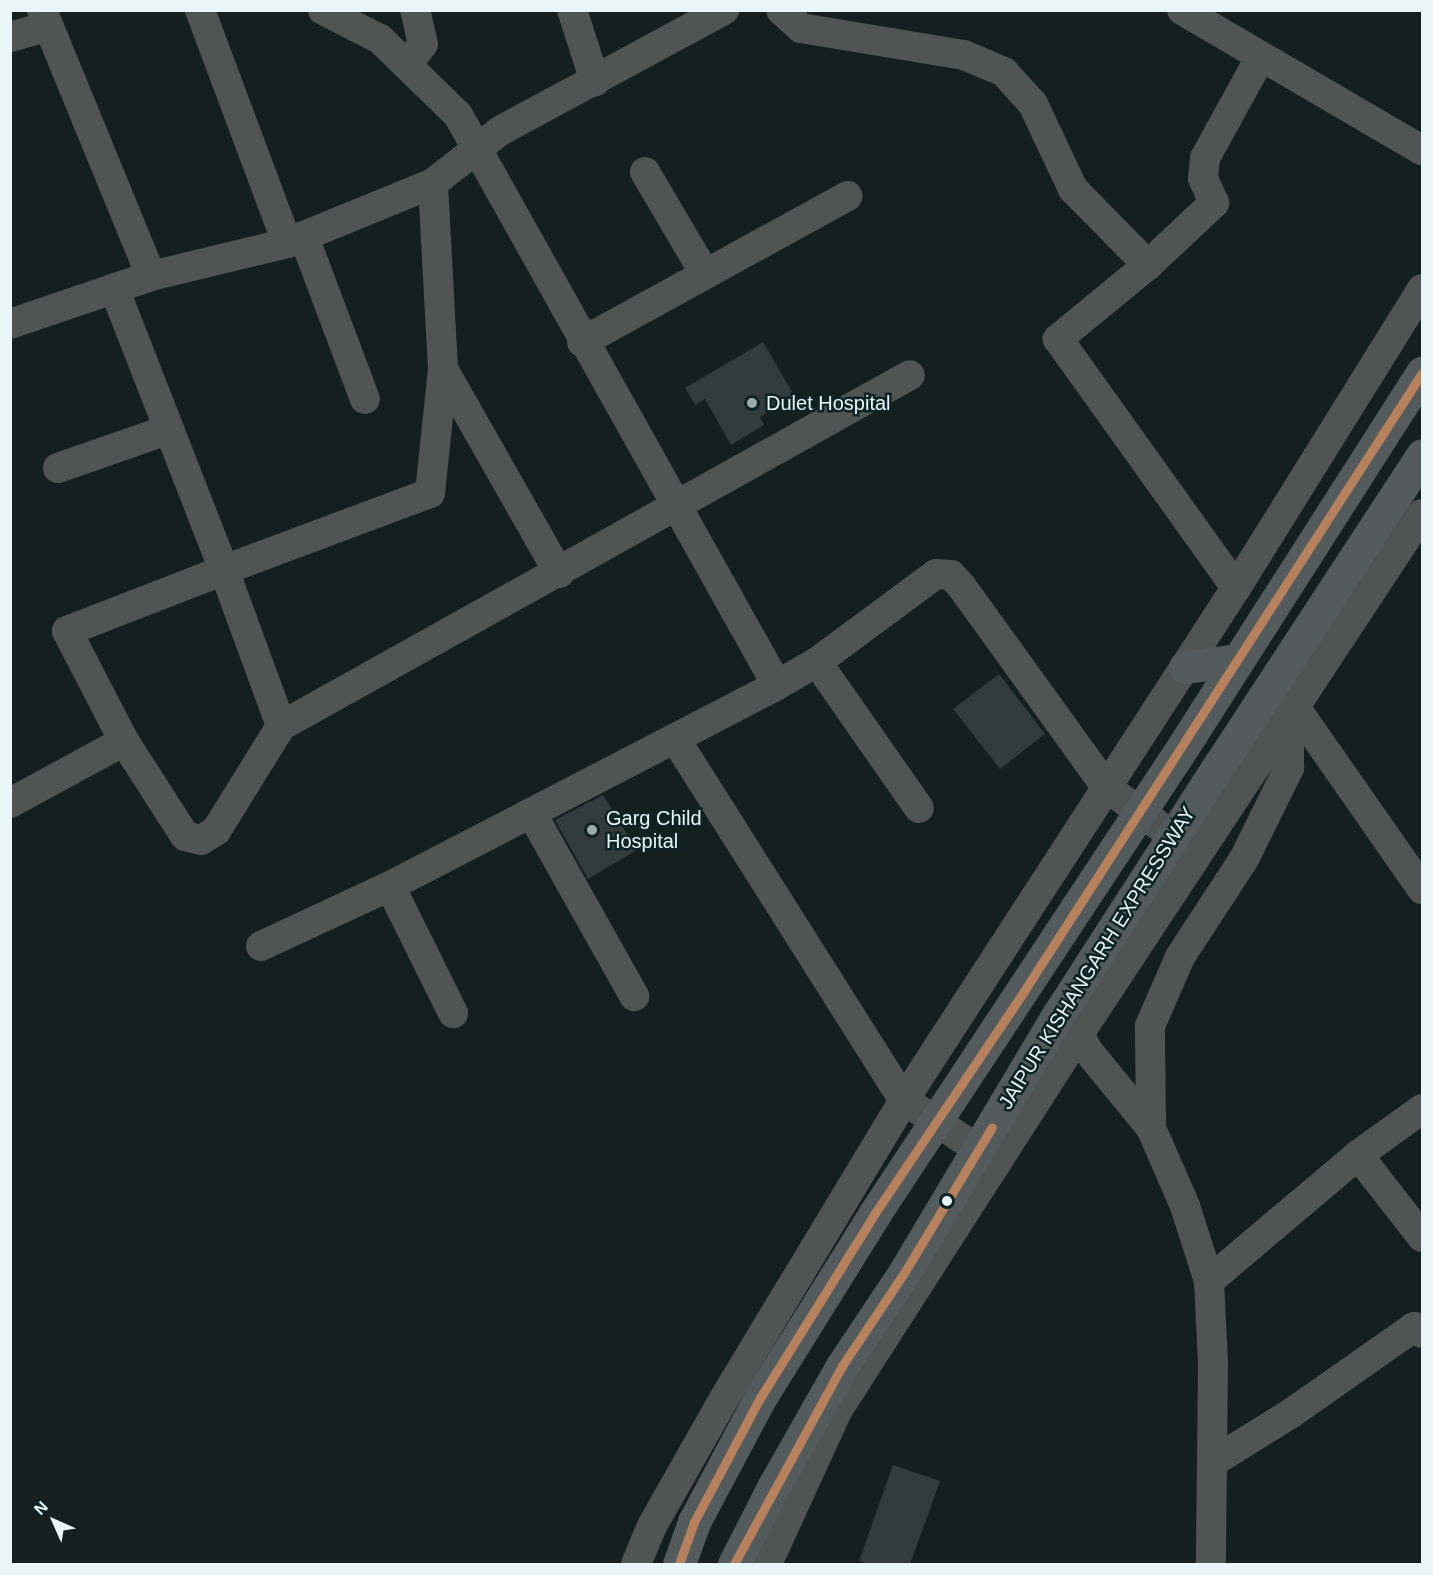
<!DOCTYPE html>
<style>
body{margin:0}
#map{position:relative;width:1433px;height:1575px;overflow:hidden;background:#141f20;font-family:Helvetica,sans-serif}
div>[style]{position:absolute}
.building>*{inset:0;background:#323b3d}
.minor>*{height:30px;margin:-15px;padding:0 15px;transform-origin:15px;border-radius:15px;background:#505554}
.highway>*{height:33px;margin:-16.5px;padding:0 16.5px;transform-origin:16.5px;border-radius:16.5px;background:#545b5c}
.highway-bridge>*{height:33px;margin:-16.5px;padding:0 16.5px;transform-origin:16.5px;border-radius:16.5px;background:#545b5c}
.bus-1>*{height:9px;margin:-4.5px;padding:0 4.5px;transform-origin:4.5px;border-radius:4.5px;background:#b6815c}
.dots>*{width:16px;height:16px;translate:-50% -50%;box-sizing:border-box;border:3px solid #0e2326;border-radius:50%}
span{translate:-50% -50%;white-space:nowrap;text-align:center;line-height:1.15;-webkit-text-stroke:5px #0e2326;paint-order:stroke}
.poi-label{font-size:20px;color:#e9f6f8}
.left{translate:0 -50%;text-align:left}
.street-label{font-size:20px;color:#e9f6f8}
.frame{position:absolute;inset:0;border:12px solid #e9f6f8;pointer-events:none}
.north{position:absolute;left:24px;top:1491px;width:60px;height:60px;-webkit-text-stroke:4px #0e2326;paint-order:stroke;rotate:315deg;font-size:16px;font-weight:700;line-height:24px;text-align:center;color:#e9f6f8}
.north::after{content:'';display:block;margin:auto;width:21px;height:27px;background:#e9f6f8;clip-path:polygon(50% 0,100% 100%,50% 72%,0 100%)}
</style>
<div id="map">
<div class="building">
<i style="clip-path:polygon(763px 342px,794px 395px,760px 417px,764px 425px,731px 445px,705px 399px,695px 405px,685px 388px)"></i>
<i style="clip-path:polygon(999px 674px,1045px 734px,1000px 769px,953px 709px)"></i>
<i style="clip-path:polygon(603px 795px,637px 850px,588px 879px,555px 820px)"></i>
<i style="clip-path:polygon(893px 1465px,940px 1481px,910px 1564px,869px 1564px,859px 1561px)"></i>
</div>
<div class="minor">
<i style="left:42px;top:10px;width:287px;rotate:67.7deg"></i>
<i style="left:200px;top:10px;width:249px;rotate:69.5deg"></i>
<i style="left:323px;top:10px;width:64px;rotate:27deg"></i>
<i style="left:380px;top:39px;width:109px;rotate:44.3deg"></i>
<i style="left:458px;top:115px;width:653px;rotate:60.77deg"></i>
<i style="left:572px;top:10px;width:75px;rotate:72.1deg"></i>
<i style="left:781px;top:10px;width:27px;rotate:42deg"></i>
<i style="left:801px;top:28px;width:165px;rotate:9.4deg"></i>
<i style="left:964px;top:55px;width:43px;rotate:23deg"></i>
<i style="left:1004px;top:72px;width:43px;rotate:47.8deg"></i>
<i style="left:1033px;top:104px;width:94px;rotate:64.8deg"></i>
<i style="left:1073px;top:189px;width:107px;rotate:45.4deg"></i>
<i style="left:1148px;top:265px;width:91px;rotate:-43.2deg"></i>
<i style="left:1214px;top:203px;width:27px;rotate:-114deg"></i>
<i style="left:1203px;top:178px;width:20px;rotate:-84deg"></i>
<i style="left:1205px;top:158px;width:114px;rotate:-61.2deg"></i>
<i style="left:1182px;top:10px;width:278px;rotate:30.3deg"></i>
<i style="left:10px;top:37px;width:40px;rotate:-16deg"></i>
<i style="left:407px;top:65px;width:26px;rotate:-53deg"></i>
<i style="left:423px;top:44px;width:35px;rotate:-103deg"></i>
<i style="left:645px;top:172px;width:118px;rotate:59.5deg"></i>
<i style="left:304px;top:237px;width:173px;rotate:69.4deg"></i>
<i style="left:1148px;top:265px;width:117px;rotate:140.6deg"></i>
<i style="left:1058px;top:339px;width:306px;rotate:54.4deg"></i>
<i style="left:114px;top:288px;width:303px;rotate:68.7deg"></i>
<i style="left:224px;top:570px;width:166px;rotate:69.9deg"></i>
<i style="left:281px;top:726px;width:123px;rotate:121.8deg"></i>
<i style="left:216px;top:831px;width:17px;rotate:149deg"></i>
<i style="left:201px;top:840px;width:16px;rotate:-166deg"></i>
<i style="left:185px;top:836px;width:113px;rotate:-122.7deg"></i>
<i style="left:124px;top:741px;width:124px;rotate:-117.4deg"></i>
<i style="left:67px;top:631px;width:168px;rotate:-21.2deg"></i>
<i style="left:224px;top:570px;width:220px;rotate:-20.5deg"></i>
<i style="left:430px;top:493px;width:125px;rotate:-84deg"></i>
<i style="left:443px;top:369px;width:186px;rotate:-93.1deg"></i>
<i style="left:10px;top:324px;width:149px;rotate:-18.8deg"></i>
<i style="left:151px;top:276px;width:140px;rotate:-13.6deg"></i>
<i style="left:287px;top:243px;width:158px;rotate:-22.3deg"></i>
<i style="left:433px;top:183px;width:85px;rotate:-37.8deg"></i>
<i style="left:500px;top:131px;width:255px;rotate:-28.4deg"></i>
<i style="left:582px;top:342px;width:303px;rotate:-28.8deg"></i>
<i style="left:443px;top:369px;width:235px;rotate:60.4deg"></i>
<i style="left:58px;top:468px;width:115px;rotate:-19.2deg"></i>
<i style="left:817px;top:662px;width:178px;rotate:55.1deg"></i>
<i style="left:1295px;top:707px;width:222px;rotate:55.1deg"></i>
<i style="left:281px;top:726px;width:720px;rotate:-29.16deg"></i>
<i style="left:676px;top:740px;width:426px;rotate:57.7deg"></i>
<i style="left:904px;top:1100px;width:112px;rotate:33.7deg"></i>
<i style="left:10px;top:803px;width:130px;rotate:-28.5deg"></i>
<i style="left:532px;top:814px;width:209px;rotate:60.7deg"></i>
<i style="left:390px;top:886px;width:142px;rotate:63.6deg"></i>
<i style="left:261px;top:946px;width:142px;rotate:-24.9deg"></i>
<i style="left:390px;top:886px;width:436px;rotate:-27.4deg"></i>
<i style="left:777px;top:685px;width:46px;rotate:-29.9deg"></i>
<i style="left:817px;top:662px;width:148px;rotate:-36.5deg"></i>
<i style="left:936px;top:574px;width:15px;rotate:4deg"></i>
<i style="left:951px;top:575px;width:16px;rotate:47deg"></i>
<i style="left:962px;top:587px;width:246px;rotate:54.2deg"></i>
<i style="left:1106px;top:787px;width:107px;rotate:36.2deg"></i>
<i style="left:1079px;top:1034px;width:19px;rotate:62deg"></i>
<i style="left:1088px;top:1051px;width:99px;rotate:50.7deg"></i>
<i style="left:1151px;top:1128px;width:85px;rotate:66.4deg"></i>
<i style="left:1185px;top:1206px;width:79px;rotate:72.3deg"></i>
<i style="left:1209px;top:1281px;width:82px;rotate:87.2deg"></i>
<i style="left:1213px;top:1363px;width:201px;rotate:90.6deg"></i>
<i style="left:1151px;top:1128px;width:102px;rotate:-90.6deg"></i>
<i style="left:1150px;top:1026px;width:75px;rotate:-66.5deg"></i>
<i style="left:1180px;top:957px;width:117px;rotate:-56.9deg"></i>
<i style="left:1244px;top:859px;width:102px;rotate:-63.7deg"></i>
<i style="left:1289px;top:768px;width:28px;rotate:-90deg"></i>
<i style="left:1289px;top:740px;width:29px;rotate:-119deg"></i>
<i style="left:1358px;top:1155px;width:104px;rotate:52deg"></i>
<i style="left:1209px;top:1281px;width:195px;rotate:-40.2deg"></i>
<i style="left:1358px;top:1155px;width:79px;rotate:-35.7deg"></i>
<i style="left:1213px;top:1462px;width:94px;rotate:-32deg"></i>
<i style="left:1293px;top:1412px;width:148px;rotate:-35.1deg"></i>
<i style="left:1414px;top:1327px;width:10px;rotate:37deg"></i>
<i style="left:636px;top:1564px;width:41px;rotate:-67.2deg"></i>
<i style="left:652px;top:1526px;width:148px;rotate:-60.5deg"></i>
<i style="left:725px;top:1397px;width:347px;rotate:-58.9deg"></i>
<i style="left:904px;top:1100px;width:610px;rotate:-57.04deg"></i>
<i style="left:1236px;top:588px;width:352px;rotate:-58.1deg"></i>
<i style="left:767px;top:1564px;width:168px;rotate:-65.4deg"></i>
<i style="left:837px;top:1411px;width:448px;rotate:-57.3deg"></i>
<i style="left:1079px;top:1034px;width:623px;rotate:-56.59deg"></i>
</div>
<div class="highway">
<i style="left:1185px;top:667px;width:53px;rotate:-7.5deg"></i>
<i style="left:1184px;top:745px;width:442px;rotate:-57.4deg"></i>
<i style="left:1220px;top:764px;width:369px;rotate:-56.8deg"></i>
</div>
<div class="highway-bridge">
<i style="left:679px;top:1564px;width:45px;rotate:-70.3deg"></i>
<i style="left:694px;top:1522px;width:140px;rotate:-62deg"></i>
<i style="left:760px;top:1398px;width:218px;rotate:-58.1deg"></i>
<i style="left:875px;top:1213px;width:561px;rotate:-56.56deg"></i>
<i style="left:734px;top:1564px;width:90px;rotate:-62.9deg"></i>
<i style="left:775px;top:1484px;width:136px;rotate:-60.4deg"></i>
<i style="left:842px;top:1366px;width:112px;rotate:-56.3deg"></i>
<i style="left:904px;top:1273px;width:300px;rotate:-59.2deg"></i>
<i style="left:1058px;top:1015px;width:299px;rotate:-57.2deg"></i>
</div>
<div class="bus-1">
<i style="left:679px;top:1564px;width:45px;rotate:-70.3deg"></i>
<i style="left:694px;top:1522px;width:140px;rotate:-62deg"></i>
<i style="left:760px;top:1398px;width:218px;rotate:-58.1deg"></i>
<i style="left:875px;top:1213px;width:267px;rotate:-56.1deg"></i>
<i style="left:1024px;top:991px;width:735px;rotate:-57.22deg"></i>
<i style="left:734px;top:1564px;width:226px;rotate:-61.4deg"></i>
<i style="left:842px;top:1366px;width:112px;rotate:-56.3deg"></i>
<i style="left:904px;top:1273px;width:170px;rotate:-58.9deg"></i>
</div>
<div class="dots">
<i style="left:752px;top:403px;background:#9eabac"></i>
<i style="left:592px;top:830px;background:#9eabac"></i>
<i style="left:947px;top:1201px;background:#e9f6f8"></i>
</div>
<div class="poi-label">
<span class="left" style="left:766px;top:403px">Dulet Hospital</span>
<span class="left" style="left:606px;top:830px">Garg Child<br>Hospital</span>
</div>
<div class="street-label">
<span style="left:1097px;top:958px;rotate:-58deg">JAIPUR KISHANGARH EXPRESSWAY</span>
</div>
<div class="frame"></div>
<div class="north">N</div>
</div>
